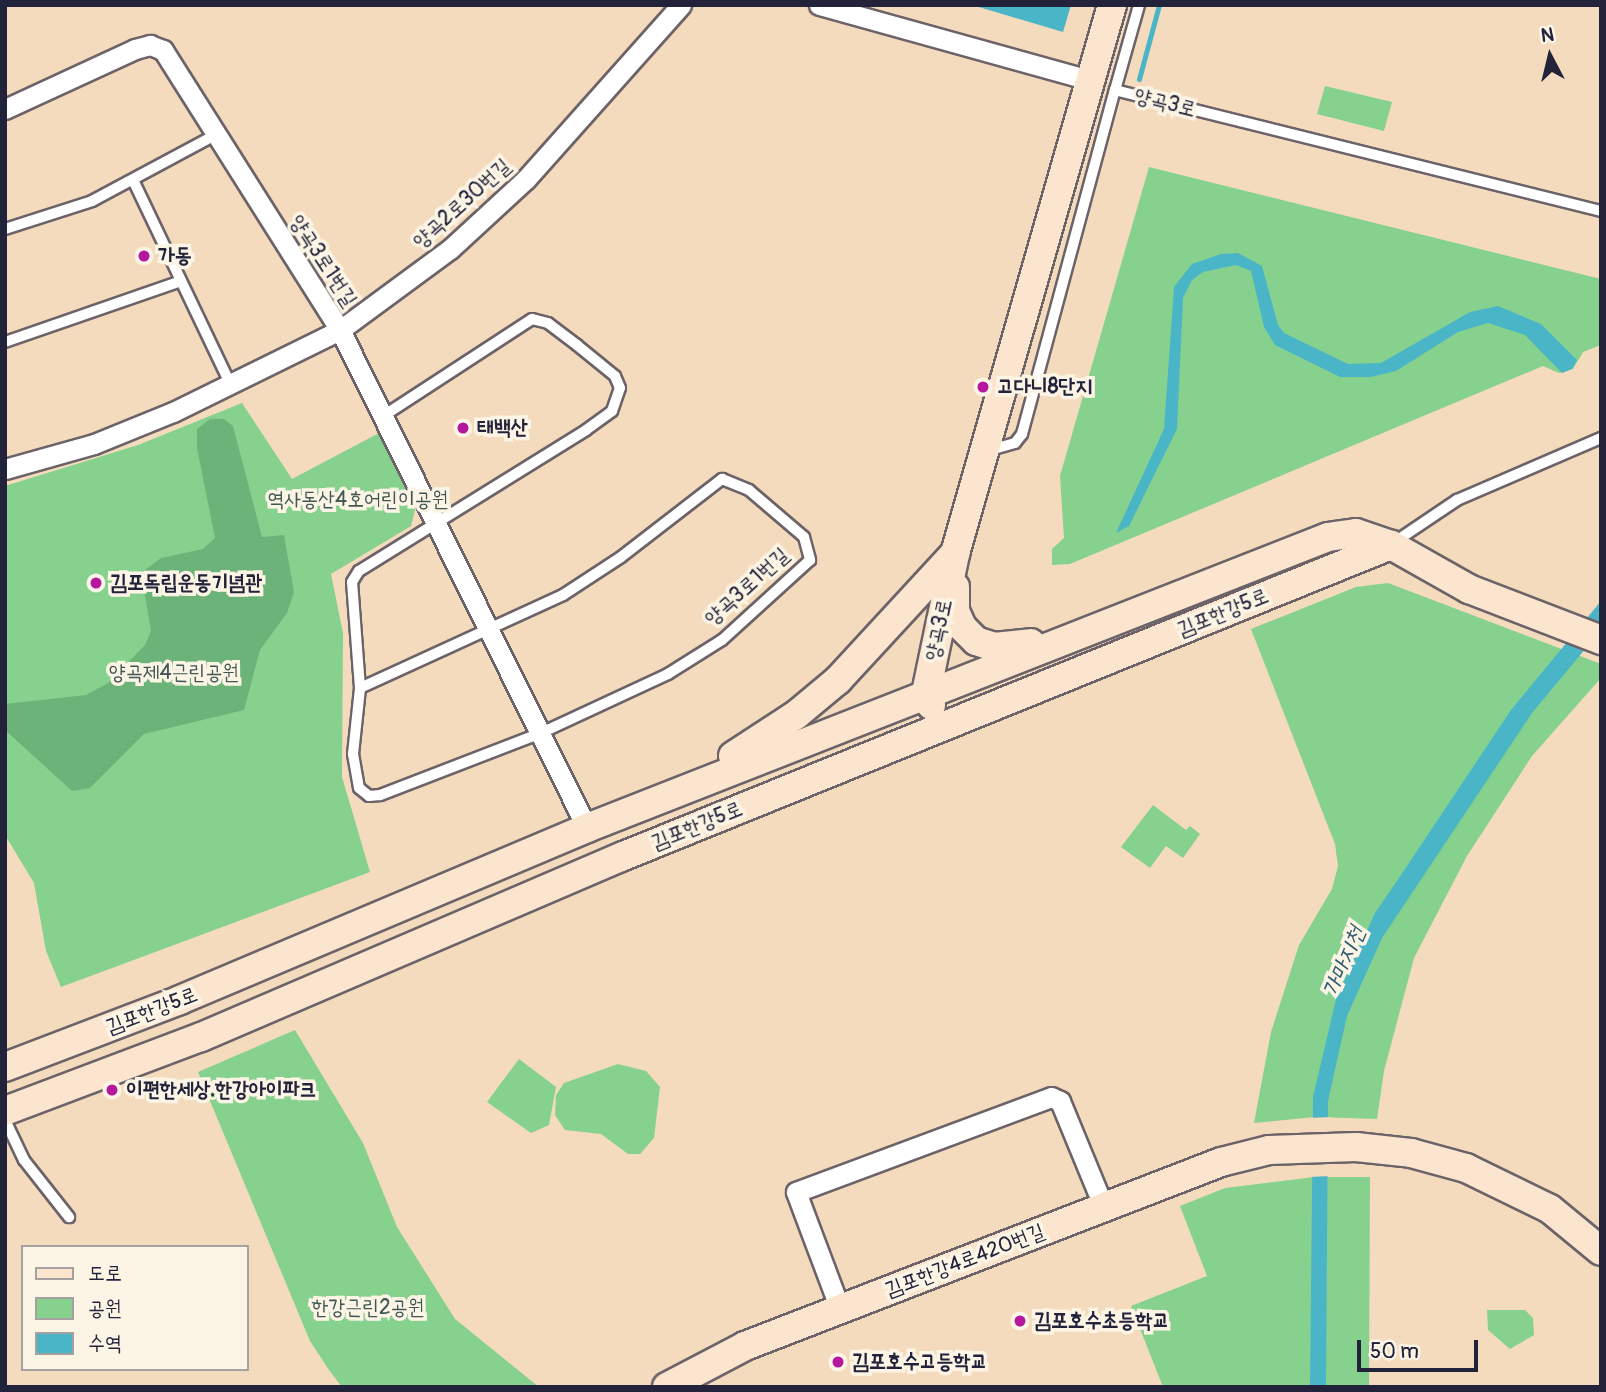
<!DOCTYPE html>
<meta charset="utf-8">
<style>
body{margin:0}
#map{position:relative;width:1606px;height:1392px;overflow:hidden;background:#f4dbbd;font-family:Pangolin,"Poor Story",sans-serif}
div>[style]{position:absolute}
.green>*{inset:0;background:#86d18e}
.forest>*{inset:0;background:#6cb379}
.water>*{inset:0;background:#4ab5c7}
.pier>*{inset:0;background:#f4dbbd}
.stream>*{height:5px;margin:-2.5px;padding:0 2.5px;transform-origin:2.5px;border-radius:2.5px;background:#4ab5c7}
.roads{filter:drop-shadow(2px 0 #6c6368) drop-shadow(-2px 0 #6c6368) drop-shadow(0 2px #6c6368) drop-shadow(0 -2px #6c6368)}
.lane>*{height:10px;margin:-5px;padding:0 5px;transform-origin:5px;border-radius:5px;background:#fff}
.street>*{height:19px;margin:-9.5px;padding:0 9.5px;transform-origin:9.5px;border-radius:9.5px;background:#fff}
.secondary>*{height:28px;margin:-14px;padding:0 14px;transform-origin:14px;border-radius:14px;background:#fce5cf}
.dots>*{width:19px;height:19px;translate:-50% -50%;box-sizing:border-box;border:4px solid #fcf5e5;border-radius:50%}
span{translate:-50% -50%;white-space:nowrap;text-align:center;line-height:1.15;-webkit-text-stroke:7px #fcf5e5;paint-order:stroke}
.street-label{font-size:21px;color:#22223b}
.poi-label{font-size:21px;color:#22223b;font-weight:700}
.left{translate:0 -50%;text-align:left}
.park-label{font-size:21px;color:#405754}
.water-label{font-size:23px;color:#325d73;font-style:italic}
.frame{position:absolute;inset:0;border:7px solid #22223b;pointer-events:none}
.legend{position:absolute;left:21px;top:1245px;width:228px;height:126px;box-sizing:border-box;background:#fcf5e5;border:2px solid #a5a1a1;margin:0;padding:9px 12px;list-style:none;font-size:21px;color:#22223b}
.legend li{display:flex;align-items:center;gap:14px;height:35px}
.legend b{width:35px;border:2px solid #a5a1a1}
.north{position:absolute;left:1515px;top:21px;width:70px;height:70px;-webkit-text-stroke:5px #fcf5e5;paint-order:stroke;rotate:353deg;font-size:19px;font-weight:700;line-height:28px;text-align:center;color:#22223b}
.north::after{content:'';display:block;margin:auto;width:24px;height:32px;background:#22223b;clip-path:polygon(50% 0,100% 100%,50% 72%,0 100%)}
.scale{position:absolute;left:1357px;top:1340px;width:121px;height:32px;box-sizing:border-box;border:4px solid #22223b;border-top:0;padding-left:9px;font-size:21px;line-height:24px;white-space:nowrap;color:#22223b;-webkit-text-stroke:5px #fcf5e5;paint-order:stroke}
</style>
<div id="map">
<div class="green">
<i style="clip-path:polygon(1325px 86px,1392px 102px,1384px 131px,1317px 114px)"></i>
<i style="clip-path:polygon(1149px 167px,1601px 279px,1601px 345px,1583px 352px,1573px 369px,1559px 373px,1543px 366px,1070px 564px,1052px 565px,1052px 549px,1064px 538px,1060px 476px)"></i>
<i style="clip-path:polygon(242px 403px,292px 479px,379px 433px,417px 502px,411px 526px,331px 574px,343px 633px,342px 777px,370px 872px,61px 987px,46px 951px,34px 883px,5px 835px,5px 486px,138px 445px)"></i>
<i style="clip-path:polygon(1388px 583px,1601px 664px,1601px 678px,1532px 756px,1467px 856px,1414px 958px,1384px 1071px,1377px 1119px,1315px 1117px,1254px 1123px,1271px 1032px,1299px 945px,1332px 889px,1338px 866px,1335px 844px,1251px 629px,1356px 587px)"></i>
<i style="clip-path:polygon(1153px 805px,1186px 830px,1190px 826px,1200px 834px,1183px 858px,1166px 846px,1150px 868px,1121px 847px)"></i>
<i style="clip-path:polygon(295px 1030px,363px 1143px,397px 1227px,455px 1319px,539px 1387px,342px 1387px,329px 1370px,310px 1341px,198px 1072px)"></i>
<i style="clip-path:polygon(519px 1059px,556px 1087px,549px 1125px,531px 1133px,487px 1102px)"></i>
<i style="clip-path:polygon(618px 1064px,646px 1071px,660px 1087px,654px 1138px,640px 1154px,628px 1154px,601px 1134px,565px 1130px,555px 1115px,556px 1095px,564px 1083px)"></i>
<i style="clip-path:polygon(1314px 1177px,1370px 1177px,1369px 1387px,1163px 1387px,1131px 1306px,1207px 1276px,1180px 1206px,1225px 1188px)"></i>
<i style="clip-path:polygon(1487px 1310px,1525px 1310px,1533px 1318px,1534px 1335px,1510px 1349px,1488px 1330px)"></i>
</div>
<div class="forest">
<i style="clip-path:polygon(210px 419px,224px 419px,233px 426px,262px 537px,284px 535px,294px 592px,287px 613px,260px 650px,244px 710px,144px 734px,90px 788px,72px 791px,5px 730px,5px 704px,86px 695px,108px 683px,145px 645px,151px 631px,141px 573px,161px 558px,203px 549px,215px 538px,197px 448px,197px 429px)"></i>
</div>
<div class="water">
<i style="clip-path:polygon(972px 5px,1071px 5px,1063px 32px)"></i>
<i style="clip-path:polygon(1238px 253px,1262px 266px,1278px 325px,1284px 333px,1348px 364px,1381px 363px,1470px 312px,1498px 306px,1541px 324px,1577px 360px,1572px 369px,1562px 373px,1525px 335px,1488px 323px,1458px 332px,1396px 371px,1371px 377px,1340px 377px,1275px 345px,1264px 327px,1251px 271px,1236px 265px,1203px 272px,1192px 280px,1183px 298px,1177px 429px,1129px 526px,1116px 533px,1164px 429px,1174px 287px,1192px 264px,1221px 254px)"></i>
<i style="clip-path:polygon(1601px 601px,1601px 630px,1532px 713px,1382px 938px,1347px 1016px,1328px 1101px,1326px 1387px,1310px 1387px,1313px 1097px,1336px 999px,1375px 913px,1401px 875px,1511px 710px)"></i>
</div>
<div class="pier">
<i style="clip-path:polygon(1331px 1117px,1331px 1176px,1309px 1177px,1309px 1118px)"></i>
</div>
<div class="stream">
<i style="left:1139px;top:79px;width:77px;rotate:-74.9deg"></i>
</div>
<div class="roads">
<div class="lane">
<i style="left:1115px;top:90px;width:88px;rotate:-74.2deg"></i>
<i style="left:134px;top:182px;width:225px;rotate:64.5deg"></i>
<i style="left:5px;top:229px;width:91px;rotate:-17.8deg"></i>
<i style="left:92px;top:201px;width:140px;rotate:-28.2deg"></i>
<i style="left:5px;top:342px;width:186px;rotate:-19.1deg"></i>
<i style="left:987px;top:451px;width:29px;rotate:-16deg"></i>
<i style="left:1015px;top:443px;width:11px;rotate:-52deg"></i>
<i style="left:1022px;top:434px;width:356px;rotate:-74.9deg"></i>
<i style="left:1115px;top:90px;width:501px;rotate:13.98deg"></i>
<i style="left:722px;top:479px;width:29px;rotate:22deg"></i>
<i style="left:749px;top:490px;width:72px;rotate:40.5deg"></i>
<i style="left:804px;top:537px;width:24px;rotate:75deg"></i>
<i style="left:810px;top:560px;width:119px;rotate:137.7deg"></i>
<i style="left:722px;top:640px;width:64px;rotate:147.8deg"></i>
<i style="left:668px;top:674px;width:140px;rotate:155.1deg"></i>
<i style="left:541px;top:733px;width:173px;rotate:158.9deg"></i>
<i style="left:380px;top:795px;width:11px;rotate:175deg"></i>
<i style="left:369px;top:796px;width:13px;rotate:-141deg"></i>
<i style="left:359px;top:788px;width:35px;rotate:-100deg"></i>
<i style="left:353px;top:754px;width:66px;rotate:-83.9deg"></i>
<i style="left:360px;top:688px;width:223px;rotate:-24.6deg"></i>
<i style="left:563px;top:595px;width:69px;rotate:-33.2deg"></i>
<i style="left:621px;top:557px;width:128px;rotate:-37.7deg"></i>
<i style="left:1393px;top:543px;width:77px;rotate:-33.9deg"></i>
<i style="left:1457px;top:500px;width:157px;rotate:-23.3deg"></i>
<i style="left:360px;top:688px;width:106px;rotate:-94.3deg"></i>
<i style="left:352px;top:582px;width:13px;rotate:-58deg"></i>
<i style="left:359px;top:571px;width:267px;rotate:-31.8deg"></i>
<i style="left:586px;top:430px;width:32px;rotate:-36deg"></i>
<i style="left:612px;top:411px;width:24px;rotate:-71deg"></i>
<i style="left:620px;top:388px;width:13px;rotate:-113deg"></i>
<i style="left:615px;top:376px;width:49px;rotate:-140.8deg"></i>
<i style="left:577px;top:345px;width:36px;rotate:-143deg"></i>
<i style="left:548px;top:323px;width:16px;rotate:-166deg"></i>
<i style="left:532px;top:319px;width:178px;rotate:146.9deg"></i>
<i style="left:5px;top:1120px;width:44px;rotate:64.6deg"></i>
<i style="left:24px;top:1160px;width:73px;rotate:51.7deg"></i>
</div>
<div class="street">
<i style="left:819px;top:5px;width:280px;rotate:15.5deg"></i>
<i style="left:5px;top:109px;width:143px;rotate:-24.8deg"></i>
<i style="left:135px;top:49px;width:16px;rotate:-15deg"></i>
<i style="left:150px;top:45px;width:14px;rotate:21deg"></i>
<i style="left:163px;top:50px;width:331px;rotate:57.7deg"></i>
<i style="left:340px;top:330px;width:556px;rotate:63.62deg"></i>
<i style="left:5px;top:469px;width:92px;rotate:-15.7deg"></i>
<i style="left:94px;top:444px;width:85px;rotate:-22.1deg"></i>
<i style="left:173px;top:412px;width:186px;rotate:-26.2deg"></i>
<i style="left:340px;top:330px;width:137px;rotate:-36.4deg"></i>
<i style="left:450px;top:249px;width:103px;rotate:-42.6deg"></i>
<i style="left:526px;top:179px;width:233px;rotate:-48.3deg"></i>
<i style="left:840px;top:1309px;width:125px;rotate:-110.6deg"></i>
<i style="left:796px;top:1192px;width:272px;rotate:-20.4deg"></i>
<i style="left:1051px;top:1097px;width:10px;rotate:24deg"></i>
<i style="left:1060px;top:1101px;width:116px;rotate:67.6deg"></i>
</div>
<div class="secondary">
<i style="left:955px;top:587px;width:24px;rotate:90deg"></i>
<i style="left:955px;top:611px;width:17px;rotate:66deg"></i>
<i style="left:962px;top:627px;width:20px;rotate:45deg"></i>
<i style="left:976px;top:641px;width:19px;rotate:18deg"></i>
<i style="left:994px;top:647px;width:37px;rotate:-6deg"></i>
<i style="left:931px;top:705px;width:13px;rotate:-113deg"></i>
<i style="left:926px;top:693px;width:146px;rotate:-78.2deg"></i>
<i style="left:956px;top:550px;width:567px;rotate:-74.03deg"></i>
<i style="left:733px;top:756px;width:75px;rotate:-33.1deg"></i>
<i style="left:796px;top:715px;width:55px;rotate:-39.8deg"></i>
<i style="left:838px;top:680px;width:173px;rotate:-47.3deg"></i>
<i style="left:5px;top:1067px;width:187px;rotate:-20.9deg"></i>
<i style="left:180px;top:1000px;width:442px;rotate:-22.9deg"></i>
<i style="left:587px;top:828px;width:796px;rotate:-21.44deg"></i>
<i style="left:1328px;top:537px;width:28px;rotate:-8deg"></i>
<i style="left:1356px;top:533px;width:37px;rotate:19deg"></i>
<i style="left:1391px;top:545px;width:90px;rotate:29.4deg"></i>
<i style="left:1469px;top:589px;width:142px;rotate:21.1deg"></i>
<i style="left:5px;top:1111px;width:210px;rotate:-20.7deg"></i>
<i style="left:201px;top:1037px;width:457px;rotate:-23.2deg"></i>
<i style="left:621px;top:857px;width:831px;rotate:-22.06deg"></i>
<i style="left:667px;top:1387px;width:88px;rotate:-27.7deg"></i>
<i style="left:745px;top:1346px;width:510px;rotate:-21.13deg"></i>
<i style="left:1221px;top:1162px;width:49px;rotate:-14deg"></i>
<i style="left:1269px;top:1150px;width:87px;rotate:-2deg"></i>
<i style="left:1356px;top:1147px;width:55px;rotate:6.2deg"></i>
<i style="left:1411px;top:1153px;width:57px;rotate:15.3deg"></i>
<i style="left:1466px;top:1168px;width:93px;rotate:26deg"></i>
<i style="left:1550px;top:1209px;width:66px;rotate:39.5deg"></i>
</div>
</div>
<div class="dots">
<i style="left:144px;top:256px;background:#b5179e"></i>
<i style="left:983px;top:387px;background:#b5179e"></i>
<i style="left:463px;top:428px;background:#b5179e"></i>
<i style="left:96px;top:583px;background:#b5179e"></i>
<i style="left:112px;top:1090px;background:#b5179e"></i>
<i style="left:1020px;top:1321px;background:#b5179e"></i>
<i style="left:838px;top:1362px;background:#b5179e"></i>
</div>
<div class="street-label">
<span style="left:1165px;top:103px;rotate:14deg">양곡3로</span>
<span style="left:462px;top:204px;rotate:-42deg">양곡2로30번길</span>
<span style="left:323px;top:261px;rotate:57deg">양곡3로1번길</span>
<span style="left:747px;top:587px;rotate:-42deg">양곡3로1번길</span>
<span style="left:1223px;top:613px;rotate:-22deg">김포한강5로</span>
<span style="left:939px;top:630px;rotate:-78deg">양곡3로</span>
<span style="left:697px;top:826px;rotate:-22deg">김포한강5로</span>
<span style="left:152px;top:1011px;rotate:-21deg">김포한강5로</span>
<span style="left:965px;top:1261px;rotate:-21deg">김포한강4로420번길</span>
</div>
<div class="poi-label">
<span class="left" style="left:158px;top:256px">가동</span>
<span class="left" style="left:997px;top:387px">고다니8단지</span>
<span class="left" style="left:477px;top:428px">태백산</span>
<span class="left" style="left:110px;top:583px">김포독립운동기념관</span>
<span class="left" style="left:126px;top:1090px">이편한세상.한강아이파크</span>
<span class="left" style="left:1034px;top:1321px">김포호수초등학교</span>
<span class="left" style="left:852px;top:1362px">김포호수고등학교</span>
</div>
<div class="park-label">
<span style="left:358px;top:500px">역사동산4호어린이공원</span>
<span style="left:174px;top:673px">양곡제4근린공원</span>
<span style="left:368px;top:1308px">한강근린2공원</span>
</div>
<div class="water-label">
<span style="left:1344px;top:962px;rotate:-67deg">가마지천</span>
</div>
<div class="frame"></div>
<ul class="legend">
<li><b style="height:9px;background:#fce5cf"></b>도로</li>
<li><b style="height:19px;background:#86d18e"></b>공원</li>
<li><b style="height:19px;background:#4ab5c7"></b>수역</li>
</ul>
<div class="north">N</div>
<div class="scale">50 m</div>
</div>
